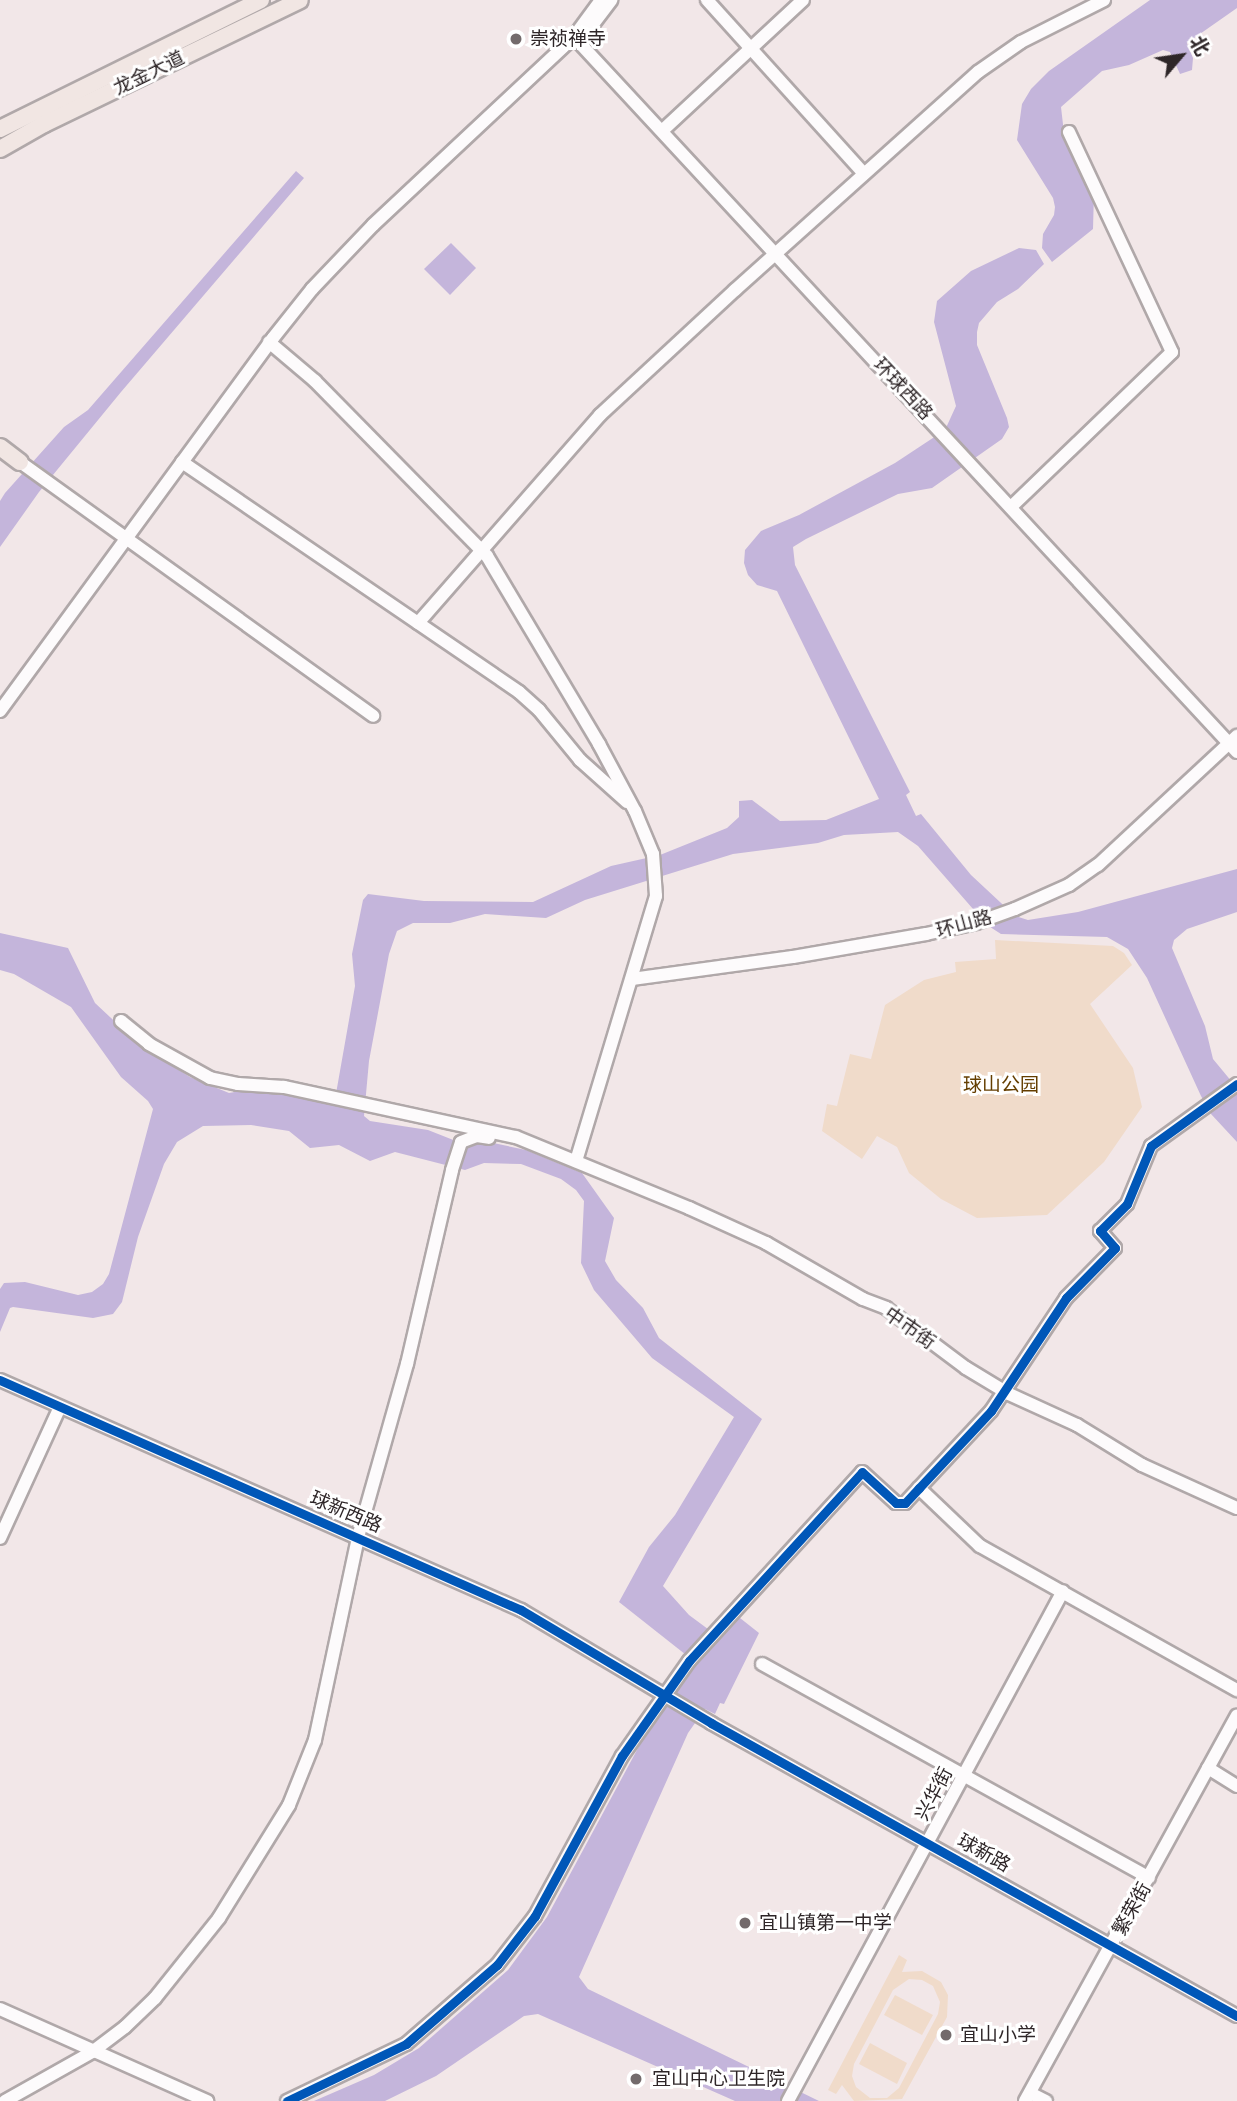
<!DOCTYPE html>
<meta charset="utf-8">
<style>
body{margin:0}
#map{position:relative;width:1237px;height:2101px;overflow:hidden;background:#f2e7e8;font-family:"Roboto Condensed","Noto Sans SC",sans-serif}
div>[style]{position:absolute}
.green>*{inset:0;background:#f0dbca}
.water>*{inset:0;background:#c4b5db}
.roads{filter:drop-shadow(2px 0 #b0a8a9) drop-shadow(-2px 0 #b0a8a9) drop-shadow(0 2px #b0a8a9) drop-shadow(0 -2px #b0a8a9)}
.minor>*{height:12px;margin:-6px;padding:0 6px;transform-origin:6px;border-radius:6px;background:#fdfbfc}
.major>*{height:16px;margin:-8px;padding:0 8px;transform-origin:8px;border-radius:8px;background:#f1e6e3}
.cycleway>*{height:9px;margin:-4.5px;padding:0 4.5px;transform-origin:4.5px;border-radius:4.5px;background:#0057b8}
.dots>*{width:19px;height:19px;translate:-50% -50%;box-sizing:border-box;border:4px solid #fff;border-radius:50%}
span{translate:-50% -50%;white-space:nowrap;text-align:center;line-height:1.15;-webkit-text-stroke:6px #fff;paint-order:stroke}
.poi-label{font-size:19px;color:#2e2628}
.left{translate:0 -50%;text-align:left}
.street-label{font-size:19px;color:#2e2628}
.park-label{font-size:19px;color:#643e00}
.north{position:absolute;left:1146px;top:21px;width:70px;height:70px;-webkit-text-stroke:5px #fff;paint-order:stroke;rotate:61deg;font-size:19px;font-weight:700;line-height:28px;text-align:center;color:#2e2628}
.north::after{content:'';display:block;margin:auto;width:24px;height:32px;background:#2e2628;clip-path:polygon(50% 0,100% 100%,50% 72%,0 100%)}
</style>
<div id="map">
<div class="green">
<i style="clip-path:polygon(995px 940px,1113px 946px,1124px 953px,1132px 965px,1090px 1004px,1133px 1068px,1142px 1107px,1104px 1162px,1047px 1215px,977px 1218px,941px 1199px,909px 1173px,897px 1147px,877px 1136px,862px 1159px,822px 1131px,827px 1104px,837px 1106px,850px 1054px,871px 1059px,885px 1005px,924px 980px,956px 972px,955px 962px,996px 959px)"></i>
<i style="clip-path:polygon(evenodd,899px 1955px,907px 1960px,902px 1972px,922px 1971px,941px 1982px,948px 1995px,947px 2017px,902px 2099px,854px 2101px,842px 2085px,836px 2094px,828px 2090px,899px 1955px,909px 1979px,922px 1980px,933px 1986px,940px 2002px,938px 2014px,899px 2088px,887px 2098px,870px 2098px,856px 2087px,852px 2076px,854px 2064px,893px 1990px,909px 1979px)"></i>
<i style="clip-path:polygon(895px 1995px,933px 2015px,922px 2035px,884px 2015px)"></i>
<i style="clip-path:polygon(870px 2043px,907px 2063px,897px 2084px,859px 2064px)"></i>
</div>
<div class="water">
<i style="clip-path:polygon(1150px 0,1237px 0,1237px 8px,1187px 43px,1193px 58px,1192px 70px,1180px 74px,1170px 52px,1163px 50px,1129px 65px,1102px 71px,1061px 107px,1064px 133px,1094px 192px,1093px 229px,1052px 262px,1042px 248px,1043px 234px,1054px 215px,1055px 207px,1053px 198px,1017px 140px,1022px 104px,1031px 89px,1049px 71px)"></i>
<i style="clip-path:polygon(296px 171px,304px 178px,121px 392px,39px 492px,0 547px,0 501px,5px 493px,64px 427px,88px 410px)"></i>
<i style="clip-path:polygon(451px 243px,476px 268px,450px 295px,424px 269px)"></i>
<i style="clip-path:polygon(1019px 248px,1036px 250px,1044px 264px,1018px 289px,997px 302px,979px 323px,977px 332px,977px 345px,1007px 418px,1009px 427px,1002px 439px,932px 488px,898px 494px,806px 539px,793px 547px,795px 565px,910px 792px,906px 795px,916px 816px,921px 814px,971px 875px,1015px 916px,1028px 920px,1078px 912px,1237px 869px,1237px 912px,1187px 929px,1174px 940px,1172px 948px,1205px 1026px,1213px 1059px,1237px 1088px,1237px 1142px,1211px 1114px,1201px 1096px,1147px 978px,1128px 949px,1107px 937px,1001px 934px,987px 925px,918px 846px,898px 832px,844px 835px,818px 843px,733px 854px,585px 900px,546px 918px,485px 914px,450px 923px,413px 923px,397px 931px,389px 954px,369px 1061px,364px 1116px,370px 1121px,428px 1130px,466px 1145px,484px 1141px,526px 1150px,582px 1173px,614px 1218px,605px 1261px,616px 1280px,643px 1308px,659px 1338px,762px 1419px,663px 1586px,689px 1615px,716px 1635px,740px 1618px,759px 1633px,724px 1704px,720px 1703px,715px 1714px,705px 1709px,688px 1733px,579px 1977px,588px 1989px,819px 2101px,735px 2101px,538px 2014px,524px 2016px,436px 2076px,385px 2101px,314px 2101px,374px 2075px,419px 2048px,508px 1970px,547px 1917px,658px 1711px,695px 1662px,619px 1602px,649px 1547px,675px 1515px,734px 1417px,652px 1358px,594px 1290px,581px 1263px,584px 1201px,576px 1190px,561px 1179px,521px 1164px,484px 1163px,465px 1170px,395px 1152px,370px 1161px,339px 1145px,310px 1148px,289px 1131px,251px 1125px,203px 1126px,177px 1142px,164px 1164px,138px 1237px,122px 1302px,113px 1314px,93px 1318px,13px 1307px,10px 1308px,0 1332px,0 1289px,4px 1283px,25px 1282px,78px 1295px,92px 1292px,103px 1284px,109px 1274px,153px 1109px,148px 1101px,121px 1077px,71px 1007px,14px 974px,0 970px,0 933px,68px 948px,95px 1003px,141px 1046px,190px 1077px,229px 1093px,252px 1089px,297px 1094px,334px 1105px,355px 986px,352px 954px,363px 900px,368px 894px,424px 901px,533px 902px,611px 866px,660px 855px,727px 828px,739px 817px,739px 801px,752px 800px,780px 821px,826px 820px,879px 799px,777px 591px,757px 585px,748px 575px,744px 563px,745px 550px,761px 531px,799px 515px,895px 463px,945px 430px,956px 406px,934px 322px,937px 301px,971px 271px)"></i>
</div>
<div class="roads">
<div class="minor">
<i style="left:707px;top:0;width:234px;rotate:47.9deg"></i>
<i style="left:576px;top:34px;width:42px;rotate:-53.7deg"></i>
<i style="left:574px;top:37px;width:975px;rotate:47.16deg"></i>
<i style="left:663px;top:130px;width:191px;rotate:-42.9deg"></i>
<i style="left:269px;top:342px;width:60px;rotate:40.3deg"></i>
<i style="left:315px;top:381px;width:245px;rotate:45.5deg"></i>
<i style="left:487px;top:556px;width:219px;rotate:59.2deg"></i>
<i style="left:599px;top:744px;width:76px;rotate:61.8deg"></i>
<i style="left:635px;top:811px;width:47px;rotate:67.3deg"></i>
<i style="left:653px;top:854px;width:42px;rotate:85.9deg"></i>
<i style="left:656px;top:896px;width:277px;rotate:106.8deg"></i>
<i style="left:20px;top:462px;width:435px;rotate:35.7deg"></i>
<i style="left:182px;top:462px;width:408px;rotate:34.3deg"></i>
<i style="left:519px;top:692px;width:27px;rotate:42deg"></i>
<i style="left:539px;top:710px;width:65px;rotate:50.6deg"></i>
<i style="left:580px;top:760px;width:63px;rotate:41.8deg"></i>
<i style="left:1012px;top:506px;width:222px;rotate:-43.9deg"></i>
<i style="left:1172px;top:352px;width:243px;rotate:-115.1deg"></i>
<i style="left:418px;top:623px;width:276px;rotate:-48.8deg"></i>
<i style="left:600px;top:415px;width:184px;rotate:-42.8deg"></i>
<i style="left:735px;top:290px;width:326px;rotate:-41.9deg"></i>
<i style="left:978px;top:72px;width:52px;rotate:-34.9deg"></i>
<i style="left:1021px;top:42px;width:93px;rotate:-26.8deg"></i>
<i style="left:0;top:711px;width:462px;rotate:-53.8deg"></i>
<i style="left:273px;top:338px;width:63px;rotate:-51.5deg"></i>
<i style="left:312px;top:289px;width:88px;rotate:-46.4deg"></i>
<i style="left:373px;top:225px;width:275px;rotate:-43.1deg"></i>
<i style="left:574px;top:37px;width:20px;rotate:-30deg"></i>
<i style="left:591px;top:27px;width:34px;rotate:-53deg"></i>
<i style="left:632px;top:979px;width:162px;rotate:-7.8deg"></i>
<i style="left:793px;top:957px;width:135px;rotate:-9.8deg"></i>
<i style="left:926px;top:934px;width:51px;rotate:-12.4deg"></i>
<i style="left:976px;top:923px;width:41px;rotate:-19.7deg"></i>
<i style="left:1015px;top:909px;width:59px;rotate:-24deg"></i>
<i style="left:1069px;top:885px;width:35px;rotate:-35deg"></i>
<i style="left:1098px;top:865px;width:190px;rotate:-42.9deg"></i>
<i style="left:121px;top:1021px;width:36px;rotate:39deg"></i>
<i style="left:149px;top:1044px;width:70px;rotate:29.1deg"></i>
<i style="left:210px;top:1078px;width:29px;rotate:12deg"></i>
<i style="left:238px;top:1084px;width:46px;rotate:3.7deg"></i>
<i style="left:284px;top:1087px;width:237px;rotate:12.2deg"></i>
<i style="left:516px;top:1137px;width:187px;rotate:22.3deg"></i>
<i style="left:689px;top:1208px;width:85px;rotate:24.4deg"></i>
<i style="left:766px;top:1243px;width:112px;rotate:30deg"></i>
<i style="left:863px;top:1299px;width:25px;rotate:21deg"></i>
<i style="left:886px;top:1308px;width:100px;rotate:36.9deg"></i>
<i style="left:966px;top:1368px;width:50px;rotate:31.2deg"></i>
<i style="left:1009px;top:1394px;width:75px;rotate:24.5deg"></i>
<i style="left:1077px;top:1425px;width:76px;rotate:31.6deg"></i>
<i style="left:1142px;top:1465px;width:104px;rotate:24.4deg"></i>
<i style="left:0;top:1380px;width:570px;rotate:23.82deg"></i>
<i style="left:521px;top:1610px;width:221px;rotate:30.7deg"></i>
<i style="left:711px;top:1723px;width:602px;rotate:29.12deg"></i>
<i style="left:919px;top:1488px;width:84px;rotate:43.6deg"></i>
<i style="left:980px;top:1546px;width:295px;rotate:29.3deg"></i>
<i style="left:0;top:1538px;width:144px;rotate:-65.4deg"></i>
<i style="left:762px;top:1664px;width:442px;rotate:28.9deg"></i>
<i style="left:1208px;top:1768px;width:34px;rotate:32deg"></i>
<i style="left:0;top:2009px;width:227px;rotate:24deg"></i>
<i style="left:1030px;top:2093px;width:18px;rotate:27deg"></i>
<i style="left:5px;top:2101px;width:100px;rotate:-29.4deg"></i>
<i style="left:92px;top:2052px;width:41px;rotate:-37.1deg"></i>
<i style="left:125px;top:2027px;width:42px;rotate:-44deg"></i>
<i style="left:155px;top:1998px;width:102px;rotate:-51.3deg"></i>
<i style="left:219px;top:1918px;width:133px;rotate:-58.2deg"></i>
<i style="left:289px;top:1805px;width:70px;rotate:-68.2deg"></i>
<i style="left:315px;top:1740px;width:208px;rotate:-78deg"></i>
<i style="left:358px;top:1537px;width:180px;rotate:-74.2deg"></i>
<i style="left:407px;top:1364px;width:199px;rotate:-76.9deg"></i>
<i style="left:452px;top:1170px;width:29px;rotate:-72deg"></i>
<i style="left:461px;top:1142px;width:17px;rotate:-21deg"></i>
<i style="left:477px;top:1136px;width:12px;rotate:9deg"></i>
<i style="left:287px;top:2101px;width:132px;rotate:-25.6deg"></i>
<i style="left:406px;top:2044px;width:121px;rotate:-41deg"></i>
<i style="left:497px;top:1965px;width:62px;rotate:-52.2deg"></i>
<i style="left:535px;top:1916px;width:182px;rotate:-61.5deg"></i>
<i style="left:622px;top:1756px;width:116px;rotate:-54.8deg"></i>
<i style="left:689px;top:1661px;width:256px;rotate:-47.5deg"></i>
<i style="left:862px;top:1472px;width:46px;rotate:42.4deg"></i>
<i style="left:896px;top:1503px;width:9px"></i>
<i style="left:905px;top:1503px;width:21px;rotate:-47deg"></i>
<i style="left:919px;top:1488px;width:105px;rotate:-46.9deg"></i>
<i style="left:991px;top:1411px;width:136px;rotate:-56.4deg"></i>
<i style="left:1066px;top:1298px;width:70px;rotate:-45.6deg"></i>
<i style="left:1115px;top:1248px;width:23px;rotate:-131deg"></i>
<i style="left:1100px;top:1231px;width:38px;rotate:-45deg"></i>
<i style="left:1127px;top:1204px;width:63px;rotate:-67.5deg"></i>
<i style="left:1151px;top:1146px;width:106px;rotate:-35.8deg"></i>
<i style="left:788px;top:2101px;width:579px;rotate:-61.67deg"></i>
<i style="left:1025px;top:2101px;width:440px;rotate:-61.2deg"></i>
</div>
<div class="major">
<i style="left:0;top:129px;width:291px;rotate:-26.3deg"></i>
<i style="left:0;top:149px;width:51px;rotate:-29.6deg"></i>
<i style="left:44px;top:124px;width:284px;rotate:-25.8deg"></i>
<i style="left:0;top:447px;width:25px;rotate:37deg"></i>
</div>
</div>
<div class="cycleway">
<i style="left:0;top:1380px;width:570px;rotate:23.82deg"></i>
<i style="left:521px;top:1610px;width:221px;rotate:30.7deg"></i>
<i style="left:711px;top:1723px;width:602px;rotate:29.12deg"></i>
<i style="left:287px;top:2101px;width:132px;rotate:-25.6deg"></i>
<i style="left:406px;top:2044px;width:121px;rotate:-41deg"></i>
<i style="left:497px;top:1965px;width:62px;rotate:-52.2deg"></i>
<i style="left:535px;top:1916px;width:182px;rotate:-61.5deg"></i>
<i style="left:622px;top:1756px;width:116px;rotate:-54.8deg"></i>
<i style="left:689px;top:1661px;width:256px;rotate:-47.5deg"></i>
<i style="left:862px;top:1472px;width:46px;rotate:42.4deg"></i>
<i style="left:896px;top:1503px;width:9px"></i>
<i style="left:905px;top:1503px;width:21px;rotate:-47deg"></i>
<i style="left:919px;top:1488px;width:105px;rotate:-46.9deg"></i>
<i style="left:991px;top:1411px;width:136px;rotate:-56.4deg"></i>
<i style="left:1066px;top:1298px;width:70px;rotate:-45.6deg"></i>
<i style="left:1115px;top:1248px;width:23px;rotate:-131deg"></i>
<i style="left:1100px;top:1231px;width:38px;rotate:-45deg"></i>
<i style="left:1127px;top:1204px;width:63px;rotate:-67.5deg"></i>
<i style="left:1151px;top:1146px;width:106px;rotate:-35.8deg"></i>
</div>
<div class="dots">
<i style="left:516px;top:39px;background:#736a6b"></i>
<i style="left:745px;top:1923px;background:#736a6b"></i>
<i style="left:946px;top:2035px;background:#736a6b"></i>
<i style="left:636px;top:2079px;background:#736a6b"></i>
</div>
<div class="poi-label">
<span class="left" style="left:530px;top:39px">崇祯禅寺</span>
<span class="left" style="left:759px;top:1923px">宜山镇第一中学</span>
<span class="left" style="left:960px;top:2035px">宜山小学</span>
<span class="left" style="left:652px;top:2079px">宜山中心卫生院</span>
</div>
<div class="street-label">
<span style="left:149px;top:73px;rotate:-26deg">龙金大道</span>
<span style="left:903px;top:389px;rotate:47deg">环球西路</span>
<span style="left:964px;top:924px;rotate:-15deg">环山路</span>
<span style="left:910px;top:1328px;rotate:35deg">中市街</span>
<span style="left:346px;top:1512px;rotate:23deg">球新西路</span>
<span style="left:934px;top:1794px;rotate:-62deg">兴华街</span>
<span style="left:984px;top:1853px;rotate:29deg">球新路</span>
<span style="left:1132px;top:1909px;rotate:-61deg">繁荣街</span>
</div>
<div class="park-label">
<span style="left:1001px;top:1085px">球山公园</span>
</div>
<div class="north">北</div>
</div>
